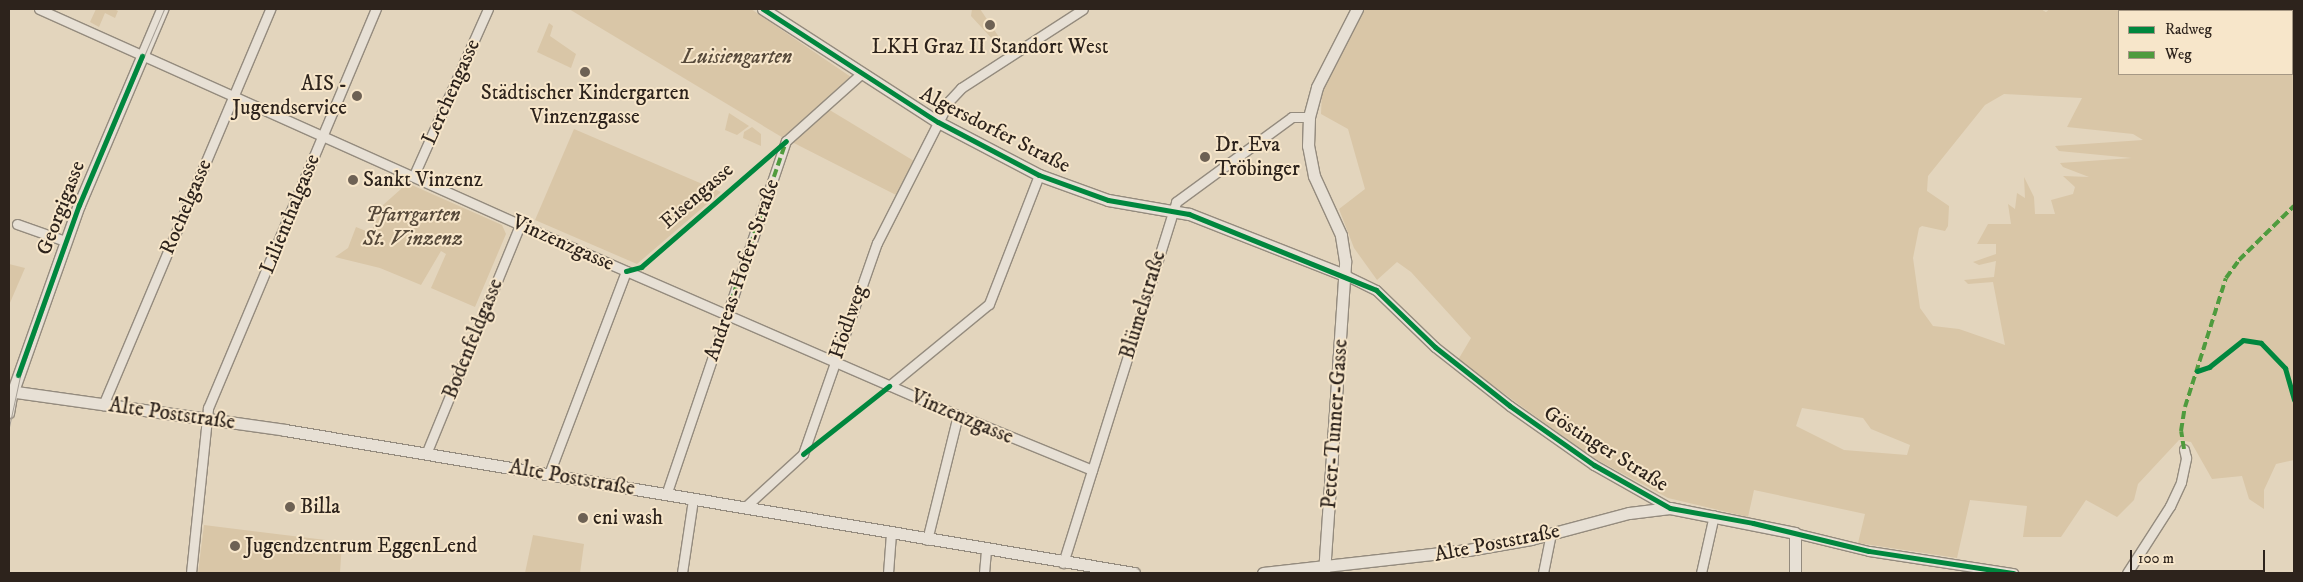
<!DOCTYPE html>
<meta charset="utf-8">
<style>
body{margin:0}
#map{position:relative;width:2303px;height:582px;overflow:hidden;background:#e3d5bd;font-family:"IM FELL DW Pica",serif}
div>[style]{position:absolute}
.green>*{inset:0;background:#d9c6a7}
.roads{filter:drop-shadow(1px 0 #948b7e) drop-shadow(-1px 0 #948b7e) drop-shadow(0 1px #948b7e) drop-shadow(0 -1px #948b7e)}
.street>*{height:9px;margin:-4.5px;padding:0 4.5px;transform-origin:4.5px;border-radius:4.5px;background:#e7e0d5}
.secondary>*{height:11px;margin:-5.5px;padding:0 5.5px;transform-origin:5.5px;border-radius:5.5px;background:#e7e0d5}
.tram>*{height:1px;margin:-0.5px;padding:0 0.5px;transform-origin:0.5px;border-radius:0.5px;background:#a69f96}
.quiet>*{height:4px;margin-top:-2px;transform-origin:0;background:repeating-linear-gradient(90deg,#4f9b3e 0 8px,transparent 0 12px)}
.cycleway>*{height:5px;margin:-2.5px;padding:0 2.5px;transform-origin:2.5px;border-radius:2.5px;background:#00873e}
.dots>*{width:14px;height:14px;translate:-50% -50%;box-sizing:border-box;border:2px solid #f7e6ca;border-radius:50%}
span{translate:-50% -50%;white-space:nowrap;text-align:center;line-height:1.15;-webkit-text-stroke:4px #f7e6ca;paint-order:stroke}
.poi-label{font-size:21px;color:#2d231c}
.right{translate:-100% -50%;text-align:right}
.left{translate:0 -50%;text-align:left}
.park-label{font-size:21px;color:#56493a;font-style:italic}
.street-label{font-size:21px;color:#2d231c}
.frame{position:absolute;inset:0;border:10px solid #2d231c;pointer-events:none}
.legend{position:absolute;left:2118px;top:10px;width:175px;height:65px;box-sizing:border-box;background:#f7e6ca;border:1px solid #a69884;margin:0;padding:6px 9px;list-style:none;font-size:15px;color:#2d231c}
.legend li{display:flex;align-items:center;gap:10px;height:25px}
.legend b{width:25px;border:1px solid #a69884}
.scale{position:absolute;left:2130px;top:550px;width:135px;height:22px;box-sizing:border-box;border:2px solid #2d231c;border-top:0;padding-left:6px;font-size:15px;line-height:18px;white-space:nowrap;color:#2d231c;-webkit-text-stroke:4px #f7e6ca;paint-order:stroke}
</style>
<div id="map">
<div class="green">
<i style="clip-path:polygon(96px 9px,114px 9px,118px 11px,115px 18px,105px 13px,99px 27px,90px 22px)"></i>
<i style="clip-path:polygon(569px 9px,751px 9px,851px 77px,785px 139px)"></i>
<i style="clip-path:polygon(972px 9px,980px 9px,1005px 46px,994px 52px,995px 42px,971px 16px)"></i>
<i style="clip-path:polygon(evenodd,1365px 9px,2040px 9px,2046px 12px,2050px 9px,2294px 9px,2294px 460px,2276px 464px,2264px 490px,2264px 509px,2249px 499px,2242px 476px,2212px 479px,2191px 442px,2179px 440px,2138px 484px,2134px 500px,2117px 517px,2086px 500px,2061px 537px,2023px 537px,2027px 506px,1970px 500px,1957px 558px,1858px 543px,1865px 514px,1754px 490px,1748px 517px,1668px 498px,1590px 456px,1458px 360px,1471px 338px,1411px 272px,1397px 262px,1377px 280px,1354px 248px,1339px 209px,1365px 189px,1348px 129px,1321px 114px,1322px 90px,1365px 9px,2119px 11px,2292px 11px,2292px 74px,2119px 74px,2119px 11px,1365px 9px,2004px 94px,2082px 98px,2067px 127px,2133px 134px,2143px 140px,2055px 146px,2059px 151px,2132px 158px,2060px 163px,2063px 167px,2089px 177px,2063px 176px,2075px 187px,2073px 194px,2051px 200px,2055px 214px,2035px 214px,2034px 197px,2024px 177px,2025px 198px,2017px 193px,2015px 209px,2008px 204px,2011px 224px,1988px 224px,1977px 244px,1996px 244px,1996px 254px,1973px 262px,1979px 265px,1996px 261px,1994px 277px,1964px 280px,1968px 284px,1993px 282px,2005px 345px,1959px 329px,1933px 326px,1920px 308px,1913px 258px,1919px 228px,1922px 226px,1945px 231px,1948px 226px,1949px 206px,1927px 191px,1928px 176px,1985px 105px,2004px 94px,1365px 9px,1802px 408px,1863px 418px,1871px 429px,1910px 445px,1907px 455px,1844px 450px,1796px 426px,1802px 408px)"></i>
<i style="clip-path:polygon(549px 23px,553px 26px,550px 36px,576px 54px,571px 68px,537px 52px)"></i>
<i style="clip-path:polygon(828px 109px,914px 161px,896px 195px,790px 141px)"></i>
<i style="clip-path:polygon(729px 113px,749px 126px,737px 135px,725px 130px)"></i>
<i style="clip-path:polygon(752px 127px,761px 134px,761px 146px,743px 138px,744px 132px)"></i>
<i style="clip-path:polygon(574px 129px,721px 192px,637px 264px,535px 220px)"></i>
<i style="clip-path:polygon(405px 182px,502px 225px,506px 234px,475px 307px,431px 288px,446px 254px,441px 251px,421px 285px,380px 268px,335px 257px,348px 248px,356px 227px,371px 233px,383px 205px,401px 189px)"></i>
<i style="clip-path:polygon(9px 264px,25px 268px,9px 305px)"></i>
<i style="clip-path:polygon(204px 525px,342px 542px,340px 573px,198px 573px)"></i>
<i style="clip-path:polygon(533px 535px,584px 544px,580px 573px,525px 573px)"></i>
</div>
<div class="roads">
<div class="street">
<i style="left:39px;top:9px;width:540px;rotate:24.15deg"></i>
<i style="left:532px;top:230px;width:464px;rotate:23.5deg"></i>
<i style="left:958px;top:415px;width:145px;rotate:22.3deg"></i>
<i style="left:414px;top:175px;width:182px;rotate:-66deg"></i>
<i style="left:17px;top:224px;width:51px;rotate:19.5deg"></i>
<i style="left:1345px;top:275px;width:34px;rotate:26deg"></i>
<i style="left:1376px;top:290px;width:82px;rotate:44deg"></i>
<i style="left:1435px;top:347px;width:95px;rotate:38.2deg"></i>
<i style="left:1510px;top:406px;width:103px;rotate:35.1deg"></i>
<i style="left:1594px;top:465px;width:87px;rotate:29.5deg"></i>
<i style="left:889px;top:386px;width:129px;rotate:-39.4deg"></i>
<i style="left:989px;top:304px;width:138px;rotate:-68.8deg"></i>
<i style="left:103px;top:405px;width:430px;rotate:-67.1deg"></i>
<i style="left:9px;top:413px;width:22px;rotate:-80deg"></i>
<i style="left:426px;top:454px;width:248px;rotate:-67.7deg"></i>
<i style="left:549px;top:474px;width:217px;rotate:-69.2deg"></i>
<i style="left:666px;top:495px;width:374px;rotate:-71.3deg"></i>
<i style="left:786px;top:141px;width:101px;rotate:-41.8deg"></i>
<i style="left:744px;top:508px;width:80px;rotate:-42.5deg"></i>
<i style="left:803px;top:454px;width:224px;rotate:-70.7deg"></i>
<i style="left:877px;top:243px;width:159px;rotate:-63.1deg"></i>
<i style="left:949px;top:101px;width:18px;rotate:-47deg"></i>
<i style="left:961px;top:88px;width:145px;rotate:-32.9deg"></i>
<i style="left:1795px;top:533px;width:76px;rotate:13.7deg"></i>
<i style="left:1869px;top:551px;width:146px;rotate:8.7deg"></i>
<i style="left:927px;top:540px;width:129px;rotate:-76.1deg"></i>
<i style="left:1063px;top:563px;width:378px;rotate:-72.6deg"></i>
<i style="left:1176px;top:202px;width:144px;rotate:-36.2deg"></i>
<i style="left:1292px;top:117px;width:17px"></i>
<i style="left:191px;top:573px;width:166px;rotate:-84.1deg"></i>
<i style="left:208px;top:408px;width:433px;rotate:-67.2deg"></i>
<i style="left:682px;top:573px;width:75px;rotate:-81.5deg"></i>
<i style="left:888px;top:573px;width:40px;rotate:-85.7deg"></i>
<i style="left:984px;top:573px;width:24px;rotate:-85deg"></i>
<i style="left:1543px;top:573px;width:41px;rotate:-78.7deg"></i>
<i style="left:1701px;top:573px;width:59px;rotate:-77.4deg"></i>
<i style="left:2127px;top:573px;width:80px;rotate:-57.3deg"></i>
<i style="left:2170px;top:506px;width:26px;rotate:-65deg"></i>
<i style="left:2181px;top:482px;width:25px;rotate:-78deg"></i>
<i style="left:2186px;top:458px;width:9px;rotate:-103deg"></i>
</div>
<div class="secondary">
<i style="left:763px;top:9px;width:208px;rotate:32.9deg"></i>
<i style="left:938px;top:122px;width:114px;rotate:27.7deg"></i>
<i style="left:1039px;top:175px;width:73px;rotate:19.9deg"></i>
<i style="left:1108px;top:200px;width:82px;rotate:9.8deg"></i>
<i style="left:1189px;top:214px;width:168px;rotate:21.4deg"></i>
<i style="left:9px;top:391px;width:279px;rotate:8deg"></i>
<i style="left:285px;top:430px;width:861px;rotate:9.56deg"></i>
<i style="left:13px;top:391px;width:197px;rotate:-70.5deg"></i>
<i style="left:79px;top:205px;width:213px;rotate:-67deg"></i>
<i style="left:1263px;top:573px;width:206px;rotate:-6.4deg"></i>
<i style="left:1468px;top:550px;width:64px;rotate:-9.9deg"></i>
<i style="left:1531px;top:539px;width:101px;rotate:-14.9deg"></i>
<i style="left:1629px;top:513px;width:41px;rotate:-7deg"></i>
<i style="left:1670px;top:508px;width:127px;rotate:11.3deg"></i>
<i style="left:1795px;top:533px;width:40px;rotate:90deg"></i>
<i style="left:1324px;top:573px;width:313px;rotate:-86.1deg"></i>
<i style="left:1345px;top:261px;width:26px;rotate:-99deg"></i>
<i style="left:1341px;top:235px;width:65px;rotate:-114.6deg"></i>
<i style="left:1314px;top:176px;width:31px;rotate:-101deg"></i>
<i style="left:1308px;top:146px;width:29px;rotate:-88deg"></i>
<i style="left:1309px;top:117px;width:31px;rotate:-75deg"></i>
<i style="left:1317px;top:87px;width:88px;rotate:-62.9deg"></i>
</div>
</div>
<div class="tram">
<i style="left:9px;top:427px;width:52px;rotate:-77.8deg"></i>
<i style="left:20px;top:376px;width:180px;rotate:-70.6deg"></i>
<i style="left:80px;top:206px;width:214px;rotate:-66.9deg"></i>
</div>
<div class="quiet">
<i style="left:727px;top:313px;width:178px;rotate:-71deg"></i>
<i style="left:2184px;top:449px;width:18px;rotate:-99deg"></i>
<i style="left:2181px;top:431px;width:24px;rotate:-81deg"></i>
<i style="left:2185px;top:407px;width:135px;rotate:-72.4deg"></i>
<i style="left:2226px;top:278px;width:22px;rotate:-54deg"></i>
<i style="left:2239px;top:260px;width:77px;rotate:-44.5deg"></i>
</div>
<div class="cycleway">
<i style="left:763px;top:9px;width:208px;rotate:32.9deg"></i>
<i style="left:938px;top:122px;width:114px;rotate:27.7deg"></i>
<i style="left:1039px;top:175px;width:73px;rotate:19.9deg"></i>
<i style="left:1108px;top:200px;width:82px;rotate:9.8deg"></i>
<i style="left:1189px;top:214px;width:202px;rotate:22.1deg"></i>
<i style="left:1376px;top:290px;width:82px;rotate:44deg"></i>
<i style="left:1435px;top:347px;width:95px;rotate:38.2deg"></i>
<i style="left:1510px;top:406px;width:103px;rotate:35.1deg"></i>
<i style="left:1594px;top:465px;width:87px;rotate:29.5deg"></i>
<i style="left:1670px;top:508px;width:84px;rotate:10.2deg"></i>
<i style="left:1753px;top:523px;width:119px;rotate:13.6deg"></i>
<i style="left:1869px;top:551px;width:146px;rotate:8.7deg"></i>
<i style="left:626px;top:271px;width:16px;rotate:-15deg"></i>
<i style="left:641px;top:267px;width:192px;rotate:-41deg"></i>
<i style="left:2197px;top:371px;width:13px;rotate:-18deg"></i>
<i style="left:2209px;top:367px;width:43px;rotate:-38.5deg"></i>
<i style="left:2243px;top:340px;width:18px;rotate:9deg"></i>
<i style="left:2261px;top:343px;width:35px;rotate:46deg"></i>
<i style="left:2285px;top:368px;width:33px;rotate:74deg"></i>
<i style="left:18px;top:375px;width:181px;rotate:-70.3deg"></i>
<i style="left:79px;top:205px;width:162px;rotate:-67.1deg"></i>
<i style="left:803px;top:454px;width:110px;rotate:-38.3deg"></i>
</div>
<div class="dots">
<i style="left:990px;top:25px;background:#6d6154"></i>
<i style="left:585px;top:72px;background:#6d6154"></i>
<i style="left:357px;top:96px;background:#6d6154"></i>
<i style="left:1205px;top:157px;background:#6d6154"></i>
<i style="left:353px;top:180px;background:#6d6154"></i>
<i style="left:290px;top:507px;background:#6d6154"></i>
<i style="left:583px;top:518px;background:#6d6154"></i>
<i style="left:235px;top:546px;background:#6d6154"></i>
</div>
<div class="poi-label">
<span style="left:990px;top:47px">LKH Graz II Standort West</span>
<span class="right" style="left:347px;top:96px">AIS -<br>Jugendservice</span>
<span style="left:585px;top:105px">Städtischer Kindergarten<br>Vinzenzgasse</span>
<span class="left" style="left:1215px;top:157px">Dr. Eva<br>Tröbinger</span>
<span class="left" style="left:363px;top:180px">Sankt Vinzenz</span>
<span class="left" style="left:300px;top:507px">Billa</span>
<span class="left" style="left:593px;top:518px">eni wash</span>
<span class="left" style="left:245px;top:546px">Jugendzentrum EggenLend</span>
</div>
<div class="park-label">
<span style="left:737px;top:57px">Luisiengarten</span>
<span style="left:413px;top:227px">Pfarrgarten<br>St. Vinzenz</span>
</div>
<div class="street-label">
<span style="left:451px;top:92px;rotate:-66deg">Lerchengasse</span>
<span style="left:995px;top:130px;rotate:27deg">Algersdorfer Straße</span>
<span style="left:697px;top:196px;rotate:-41deg">Eisengasse</span>
<span style="left:186px;top:207px;rotate:-67deg">Rochelgasse</span>
<span style="left:61px;top:208px;rotate:-69deg">Georgigasse</span>
<span style="left:290px;top:214px;rotate:-68deg">Lilienthalgasse</span>
<span style="left:563px;top:243px;rotate:24deg">Vinzenzgasse</span>
<span style="left:742px;top:270px;rotate:-71deg">Andreas-Hofer-Straße</span>
<span style="left:1143px;top:305px;rotate:-73deg">Blümelstraße</span>
<span style="left:848px;top:322px;rotate:-71deg">Hödlweg</span>
<span style="left:473px;top:339px;rotate:-68deg">Bodenfeldgasse</span>
<span style="left:172px;top:414px;rotate:8deg">Alte Poststraße</span>
<span style="left:962px;top:417px;rotate:23deg">Vinzenzgasse</span>
<span style="left:1335px;top:424px;rotate:-86deg">Peter-Tunner-Gasse</span>
<span style="left:1606px;top:449px;rotate:32deg">Göstinger Straße</span>
<span style="left:572px;top:478px;rotate:10deg">Alte Poststraße</span>
<span style="left:1497px;top:543px;rotate:-11deg">Alte Poststraße</span>
</div>
<div class="frame"></div>
<ul class="legend">
<li><b style="height:6px;background:#00873e"></b>Radweg</li>
<li><b style="height:6px;background:#4f9b3e"></b>Weg</li>
</ul>
<div class="scale">100 m</div>
</div>
